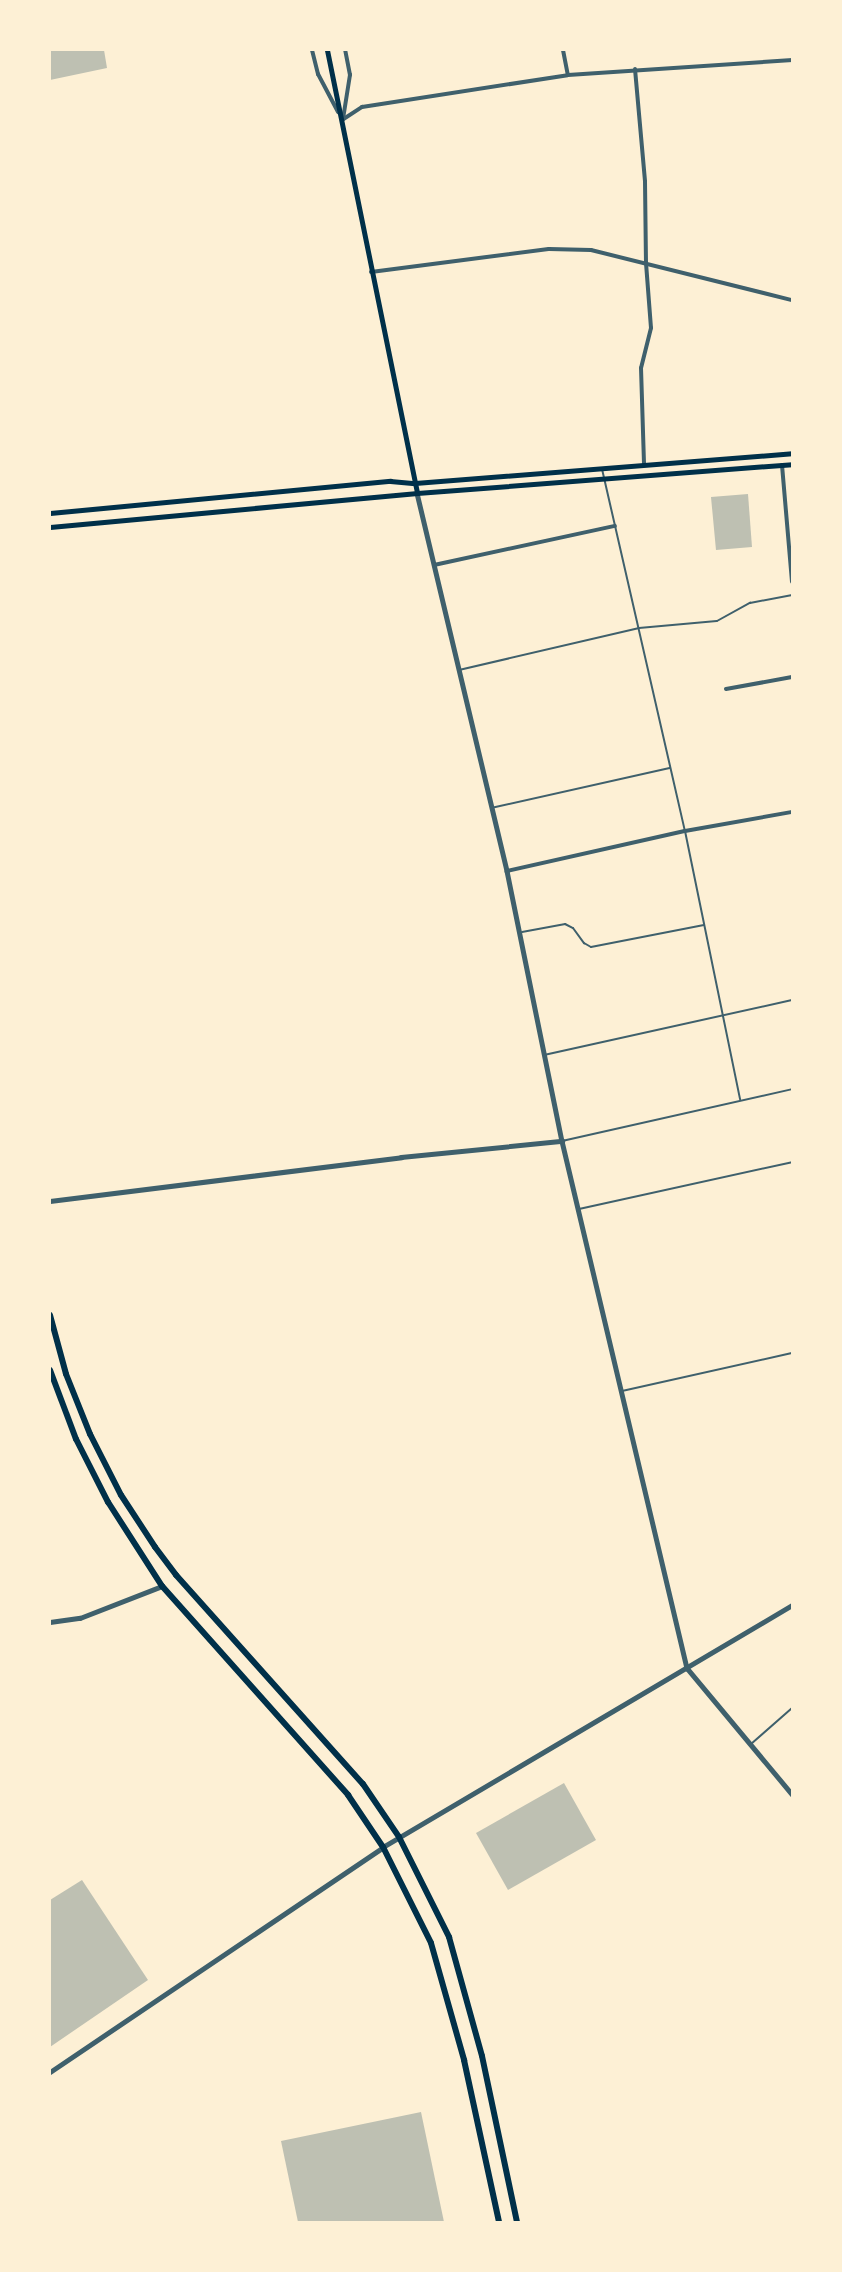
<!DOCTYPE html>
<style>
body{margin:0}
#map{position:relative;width:842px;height:2272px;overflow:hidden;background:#fdf0d5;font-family:Overpass,sans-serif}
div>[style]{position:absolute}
.building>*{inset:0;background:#bec0b2}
.service>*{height:2px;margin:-1px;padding:0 1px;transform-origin:1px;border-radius:1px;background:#3f606c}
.minor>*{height:4px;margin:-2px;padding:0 2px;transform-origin:2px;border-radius:2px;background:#3f606c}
.tertiary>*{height:4.5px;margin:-2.25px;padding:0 2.25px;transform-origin:2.25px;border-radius:2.25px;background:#3f606c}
.secondary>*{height:5px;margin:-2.5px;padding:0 2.5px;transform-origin:2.5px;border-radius:2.5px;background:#003049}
.primary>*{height:6px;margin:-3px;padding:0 3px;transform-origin:3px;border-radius:3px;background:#003049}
span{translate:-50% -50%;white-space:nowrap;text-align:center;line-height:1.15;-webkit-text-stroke:6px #fdf0d5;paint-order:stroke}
.frame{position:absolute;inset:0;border:51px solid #fdf0d5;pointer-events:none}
</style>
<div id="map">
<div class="building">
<i style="clip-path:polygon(50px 50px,104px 50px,107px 68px,50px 80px)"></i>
<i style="clip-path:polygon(748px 494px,752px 547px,716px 550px,711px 497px)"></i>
<i style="clip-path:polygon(564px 1783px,596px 1840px,508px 1890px,476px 1833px)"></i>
<i style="clip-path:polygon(82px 1880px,148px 1980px,50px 2047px,50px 1900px)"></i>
<i style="clip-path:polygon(421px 2112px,444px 2222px,298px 2222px,281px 2141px)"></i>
</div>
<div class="service">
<i style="left:602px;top:469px;width:371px;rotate:77.1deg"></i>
<i style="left:685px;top:831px;width:274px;rotate:78.4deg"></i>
<i style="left:459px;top:670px;width:185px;rotate:-13.1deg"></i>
<i style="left:639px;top:628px;width:78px;rotate:-5.1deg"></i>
<i style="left:717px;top:621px;width:38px;rotate:-29deg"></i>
<i style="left:750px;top:603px;width:43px;rotate:-10.8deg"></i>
<i style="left:491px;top:808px;width:183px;rotate:-12.6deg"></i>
<i style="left:522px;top:932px;width:44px;rotate:-10.5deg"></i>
<i style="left:565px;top:924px;width:9px;rotate:27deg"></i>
<i style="left:573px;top:928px;width:19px;rotate:54deg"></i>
<i style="left:584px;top:943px;width:8px;rotate:30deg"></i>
<i style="left:591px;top:947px;width:115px;rotate:-11deg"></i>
<i style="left:544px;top:1055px;width:254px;rotate:-12.5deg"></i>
<i style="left:562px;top:1141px;width:236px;rotate:-12.7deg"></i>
<i style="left:579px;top:1209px;width:218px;rotate:-12.4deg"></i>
<i style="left:622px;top:1391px;width:174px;rotate:-12.6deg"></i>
<i style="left:751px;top:1744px;width:55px;rotate:-41.3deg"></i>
</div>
<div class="minor">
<i style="left:312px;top:50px;width:25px;rotate:76deg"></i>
<i style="left:318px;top:74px;width:43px;rotate:62.2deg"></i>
<i style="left:563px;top:50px;width:25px;rotate:79deg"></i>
<i style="left:635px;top:69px;width:113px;rotate:84.9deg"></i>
<i style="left:645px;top:182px;width:81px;rotate:89.3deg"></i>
<i style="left:646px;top:263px;width:65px;rotate:85.6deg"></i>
<i style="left:651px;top:328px;width:41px;rotate:104deg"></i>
<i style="left:641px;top:368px;width:97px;rotate:88.2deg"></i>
<i style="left:343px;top:119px;width:45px;rotate:-81deg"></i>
<i style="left:350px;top:75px;width:25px;rotate:-101deg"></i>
<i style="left:342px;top:120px;width:24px;rotate:-33deg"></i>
<i style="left:362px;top:107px;width:208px;rotate:-8.8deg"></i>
<i style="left:568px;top:75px;width:225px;rotate:-3.8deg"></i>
<i style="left:371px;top:272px;width:179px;rotate:-7.4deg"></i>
<i style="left:549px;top:249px;width:42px;rotate:1.4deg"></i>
<i style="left:591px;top:250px;width:207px;rotate:14deg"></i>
<i style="left:782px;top:465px;width:117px;rotate:85.1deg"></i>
<i style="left:434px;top:565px;width:185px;rotate:-12.2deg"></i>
<i style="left:726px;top:689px;width:67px;rotate:-10.3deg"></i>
<i style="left:507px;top:871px;width:182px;rotate:-12.7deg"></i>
<i style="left:685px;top:831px;width:109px;rotate:-10.1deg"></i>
</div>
<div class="tertiary">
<i style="left:417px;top:493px;width:389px;rotate:76.6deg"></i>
<i style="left:507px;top:871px;width:276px;rotate:78.5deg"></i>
<i style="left:562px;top:1141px;width:542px;rotate:76.66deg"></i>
<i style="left:687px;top:1668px;width:164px;rotate:50.2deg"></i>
<i style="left:50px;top:1201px;width:354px;rotate:-7.1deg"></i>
<i style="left:401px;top:1157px;width:162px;rotate:-5.7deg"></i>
<i style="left:50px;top:1622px;width:30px;rotate:-8deg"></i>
<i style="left:80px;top:1618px;width:88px;rotate:-21.3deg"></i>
<i style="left:50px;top:2072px;width:402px;rotate:-34deg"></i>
<i style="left:383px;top:1847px;width:475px;rotate:-30.6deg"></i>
</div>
<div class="secondary">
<i style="left:327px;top:50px;width:452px;rotate:78.5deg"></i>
<i style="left:50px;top:513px;width:342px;rotate:-5.4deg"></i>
<i style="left:390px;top:481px;width:25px;rotate:5deg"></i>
<i style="left:415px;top:483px;width:378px;rotate:-4.5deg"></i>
<i style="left:50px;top:527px;width:369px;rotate:-5.3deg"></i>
<i style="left:417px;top:493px;width:376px;rotate:-4.4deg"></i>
</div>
<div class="primary">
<i style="left:50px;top:1315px;width:61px;rotate:74.8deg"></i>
<i style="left:66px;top:1374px;width:65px;rotate:68.2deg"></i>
<i style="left:90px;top:1434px;width:68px;rotate:63.1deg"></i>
<i style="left:121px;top:1495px;width:62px;rotate:56.8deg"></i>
<i style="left:155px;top:1547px;width:35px;rotate:53deg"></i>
<i style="left:176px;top:1575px;width:280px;rotate:48.2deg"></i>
<i style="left:363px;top:1784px;width:64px;rotate:55.8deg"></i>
<i style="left:399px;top:1837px;width:112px;rotate:63.4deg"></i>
<i style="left:449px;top:1937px;width:123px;rotate:74.5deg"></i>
<i style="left:482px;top:2056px;width:170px;rotate:78.1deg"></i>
<i style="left:50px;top:1370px;width:74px;rotate:69.4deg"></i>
<i style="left:76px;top:1439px;width:71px;rotate:63.1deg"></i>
<i style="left:108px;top:1502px;width:100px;rotate:57.3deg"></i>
<i style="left:162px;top:1586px;width:280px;rotate:48.3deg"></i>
<i style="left:348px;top:1795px;width:63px;rotate:56.1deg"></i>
<i style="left:383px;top:1847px;width:107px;rotate:63.4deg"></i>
<i style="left:431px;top:1943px;width:122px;rotate:74.2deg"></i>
<i style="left:464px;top:2060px;width:166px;rotate:77.8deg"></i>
</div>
<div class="frame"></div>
</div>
